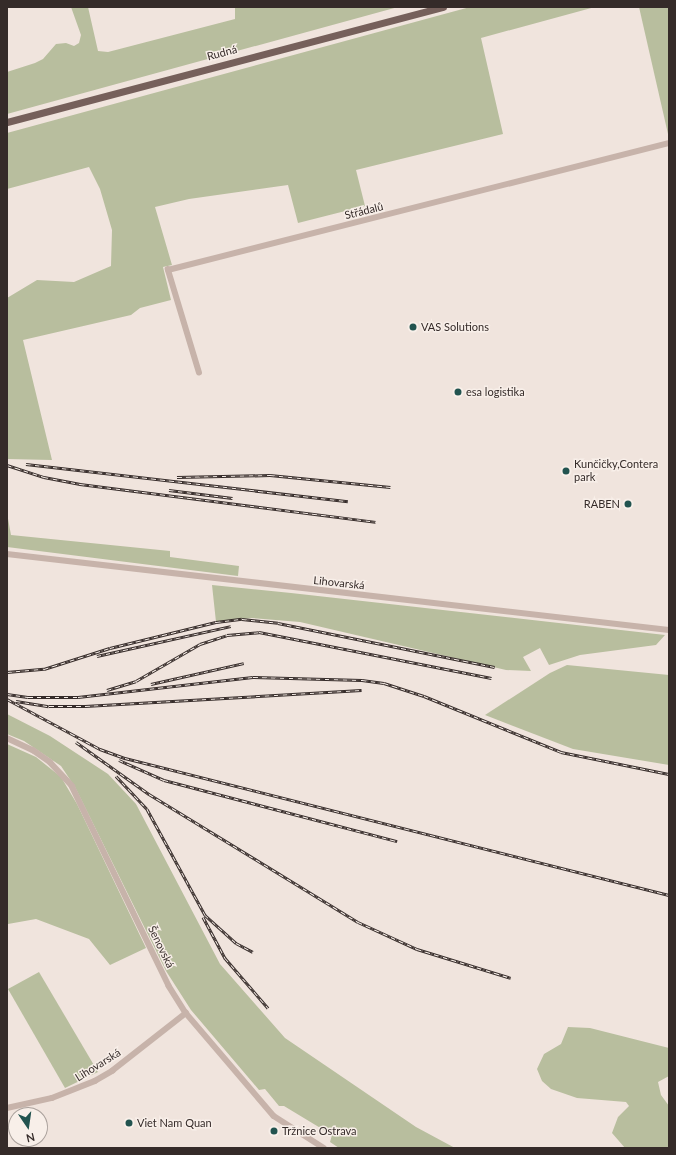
<!DOCTYPE html>
<meta charset="utf-8">
<style>
body{margin:0}
#map{position:relative;width:676px;height:1155px;overflow:hidden;background:#f0e4dd;font-family:Lato,sans-serif}
div>[style]{position:absolute}
.green>*{inset:0;background:#b8be9e}
.minor>*{height:5.5px;margin:-2.75px;padding:0 2.75px;transform-origin:2.75px;border-radius:2.75px;background:#c7b3aa}
.major>*{height:7px;margin:-3.5px;padding:0 3.5px;transform-origin:3.5px;border-radius:3.5px;background:#76605b}
.rail>*{height:3px;margin-top:-1.5px;transform-origin:0;background:repeating-linear-gradient(90deg,#f8efe9 0 4.5px,#352b29 0 9px);box-sizing:border-box;border-block:1px solid #352b29}
.dots>*{width:11px;height:11px;translate:-50% -50%;box-sizing:border-box;border:2px solid #f8efe9;border-radius:50%}
span{translate:-50% -50%;white-space:nowrap;text-align:center;line-height:1.15;-webkit-text-stroke:3px #f8efe9;paint-order:stroke}
.street-label{font-size:11px;color:#352b29}
.poi-label{font-size:11px;color:#352b29}
.left{translate:0 -50%;text-align:left}
.right{translate:-100% -50%;text-align:right}
.frame{position:absolute;inset:0;border:8px solid #352b29;pointer-events:none}
.north{position:absolute;left:8px;top:1107px;width:40px;height:40px;box-sizing:border-box;background:#f8efe9;border:1px solid #aaa19c;border-radius:50%;rotate:167deg;font-size:11px;font-weight:700;line-height:16px;text-align:center;color:#352b29}
.north::after{content:'';display:block;margin:auto;width:14px;height:18px;background:#22534f;clip-path:polygon(50% 0,100% 100%,50% 72%,0 100%)}
</style>
<div id="map">
<div class="green">
<i style="clip-path:polygon(71px 7px,88px 7px,98px 51px,108px 52px,235px 19px,235px 7px,398px 7px,7px 114px,7px 72px,35px 63px,43px 59px,56px 44px,66px 43px,74px 46px,79px 43px,81px 35px)"></i>
<i style="clip-path:polygon(470px 7px,595px 7px,481px 38px,503px 134px,356px 170px,365px 206px,298px 223px,288px 185px,189px 199px,155px 207px,172px 265px,163px 267px,171px 300px,140px 308px,131px 315px,23px 340px,52px 460px,7px 459px,7px 298px,37px 280px,74px 282px,111px 266px,112px 230px,100px 189px,89px 167px,7px 189px,7px 133px)"></i>
<i style="clip-path:polygon(639px 7px,669px 7px,668px 134px)"></i>
<i style="clip-path:polygon(7px 513px,11px 535px,170px 551px,170px 557px,239px 566px,238px 576px,7px 547px)"></i>
<i style="clip-path:polygon(212px 585px,291px 593px,665px 635px,656px 645px,580px 655px,549px 665px,540px 648px,523px 657px,531px 671px,506px 670px,300px 622px,252px 618px,216px 622px)"></i>
<i style="clip-path:polygon(567px 665px,669px 675px,669px 765px,573px 749px,485px 715px,550px 673px)"></i>
<i style="clip-path:polygon(7px 714px,50px 736px,108px 774px,136px 804px,220px 964px,285px 1038px,416px 1127px,455px 1148px,339px 1148px,330px 1142px,332px 1135px,284px 1106px,279px 1106px,265px 1089px,259px 1090px,191px 1010px,166px 971px,75px 787px,61px 766px,24px 741px,7px 734px)"></i>
<i style="clip-path:polygon(7px 744px,36px 757px,61px 777px,77px 804px,146px 948px,110px 965px,89px 939px,36px 919px,8px 924px)"></i>
<i style="clip-path:polygon(39px 972px,98px 1072px,65px 1088px,8px 989px)"></i>
<i style="clip-path:polygon(568px 1027px,590px 1028px,669px 1048px,669px 1076px,658px 1082px,661px 1095px,669px 1106px,669px 1148px,625px 1148px,612px 1133px,618px 1117px,629px 1106px,626px 1102px,577px 1098px,551px 1089px,542px 1081px,537px 1069px,544px 1054px,561px 1044px)"></i>
</div>
<div class="minor">
<i style="left:199px;top:373px;width:108px;rotate:-106.8deg"></i>
<i style="left:168px;top:270px;width:517px;rotate:-14.22deg"></i>
<i style="left:7px;top:554px;width:666px;rotate:6.55deg"></i>
<i style="left:7px;top:738px;width:29px;rotate:25deg"></i>
<i style="left:33px;top:750px;width:21px;rotate:35deg"></i>
<i style="left:50px;top:762px;width:33px;rotate:47deg"></i>
<i style="left:72px;top:786px;width:222px;rotate:64.1deg"></i>
<i style="left:169px;top:986px;width:32px;rotate:58deg"></i>
<i style="left:186px;top:1013px;width:135px;rotate:49.5deg"></i>
<i style="left:274px;top:1116px;width:59px;rotate:32.6deg"></i>
<i style="left:7px;top:1108px;width:46px;rotate:-12.5deg"></i>
<i style="left:52px;top:1098px;width:46px;rotate:-21.6deg"></i>
<i style="left:95px;top:1081px;width:20px;rotate:-30deg"></i>
<i style="left:112px;top:1071px;width:94px;rotate:-38.1deg"></i>
</div>
<div class="major">
<i style="left:7px;top:122px;width:451px;rotate:-14.8deg"></i>
</div>
<div class="rail">
<i style="left:26px;top:464px;width:324px;rotate:6.6deg"></i>
<i style="left:7px;top:465px;width:39px;rotate:18deg"></i>
<i style="left:44px;top:477px;width:37px;rotate:11deg"></i>
<i style="left:80px;top:484px;width:298px;rotate:7.3deg"></i>
<i style="left:177px;top:477px;width:93px;rotate:-1.2deg"></i>
<i style="left:270px;top:475px;width:121px;rotate:5.7deg"></i>
<i style="left:169px;top:490px;width:64px;rotate:7.2deg"></i>
<i style="left:97px;top:656px;width:137px;rotate:-12.6deg"></i>
<i style="left:7px;top:672px;width:37px;rotate:-5deg"></i>
<i style="left:44px;top:669px;width:69px;rotate:-17.7deg"></i>
<i style="left:110px;top:648px;width:109px;rotate:-13.8deg"></i>
<i style="left:216px;top:622px;width:26px;rotate:-7deg"></i>
<i style="left:242px;top:619px;width:36px;rotate:6deg"></i>
<i style="left:278px;top:623px;width:221px;rotate:11.5deg"></i>
<i style="left:151px;top:684px;width:95px;rotate:-12.7deg"></i>
<i style="left:107px;top:690px;width:30px;rotate:-17deg"></i>
<i style="left:136px;top:681px;width:74px;rotate:-30deg"></i>
<i style="left:200px;top:644px;width:28px;rotate:-18deg"></i>
<i style="left:227px;top:635px;width:32px;rotate:-5deg"></i>
<i style="left:259px;top:632px;width:237px;rotate:11.2deg"></i>
<i style="left:7px;top:694px;width:21px;rotate:8deg"></i>
<i style="left:28px;top:697px;width:50px"></i>
<i style="left:78px;top:697px;width:176px;rotate:-6.5deg"></i>
<i style="left:253px;top:677px;width:109px;rotate:1.6deg"></i>
<i style="left:362px;top:680px;width:22px;rotate:8deg"></i>
<i style="left:384px;top:683px;width:42px;rotate:18deg"></i>
<i style="left:424px;top:696px;width:148px;rotate:22.2deg"></i>
<i style="left:561px;top:752px;width:110px;rotate:11.5deg"></i>
<i style="left:7px;top:699px;width:106px;rotate:28.3deg"></i>
<i style="left:100px;top:749px;width:27px;rotate:20deg"></i>
<i style="left:125px;top:758px;width:561px;rotate:14.14deg"></i>
<i style="left:16px;top:701px;width:33px;rotate:9deg"></i>
<i style="left:49px;top:706px;width:36px"></i>
<i style="left:85px;top:706px;width:277px;rotate:-3.3deg"></i>
<i style="left:76px;top:742px;width:90px;rotate:35.5deg"></i>
<i style="left:149px;top:794px;width:245px;rotate:31.5deg"></i>
<i style="left:358px;top:922px;width:65px;rotate:24.6deg"></i>
<i style="left:417px;top:949px;width:98px;rotate:17.1deg"></i>
<i style="left:119px;top:760px;width:49px;rotate:24deg"></i>
<i style="left:164px;top:780px;width:241px;rotate:14.7deg"></i>
<i style="left:116px;top:776px;width:45px;rotate:46.8deg"></i>
<i style="left:147px;top:809px;width:121px;rotate:61.3deg"></i>
<i style="left:205px;top:915px;width:42px;rotate:42.1deg"></i>
<i style="left:236px;top:943px;width:19px;rotate:28deg"></i>
<i style="left:203px;top:917px;width:47px;rotate:61.8deg"></i>
<i style="left:225px;top:958px;width:66px;rotate:49.3deg"></i>
</div>
<div class="dots">
<i style="left:413px;top:327px;background:#22534f"></i>
<i style="left:458px;top:392px;background:#22534f"></i>
<i style="left:566px;top:471px;background:#22534f"></i>
<i style="left:628px;top:504px;background:#22534f"></i>
<i style="left:129px;top:1123px;background:#22534f"></i>
<i style="left:274px;top:1131px;background:#22534f"></i>
</div>
<div class="street-label">
<span style="left:222px;top:53px;rotate:-15deg">Rudná</span>
<span style="left:364px;top:211px;rotate:-14deg">Střádalů</span>
<span style="left:339px;top:583px;rotate:6deg">Lihovarská</span>
<span style="left:161px;top:947px;rotate:64deg">Šenovská</span>
<span style="left:98px;top:1065px;rotate:-32deg">Lihovarská</span>
</div>
<div class="poi-label">
<span class="left" style="left:421px;top:327px">VAS Solutions</span>
<span class="left" style="left:466px;top:392px">esa logistika</span>
<span class="left" style="left:574px;top:471px">Kunčičky,Contera<br>park</span>
<span class="right" style="left:620px;top:504px">RABEN</span>
<span class="left" style="left:137px;top:1123px">Viet Nam Quan</span>
<span class="left" style="left:282px;top:1131px">Tržnice Ostrava</span>
</div>
<div class="frame"></div>
<div class="north">N</div>
</div>
